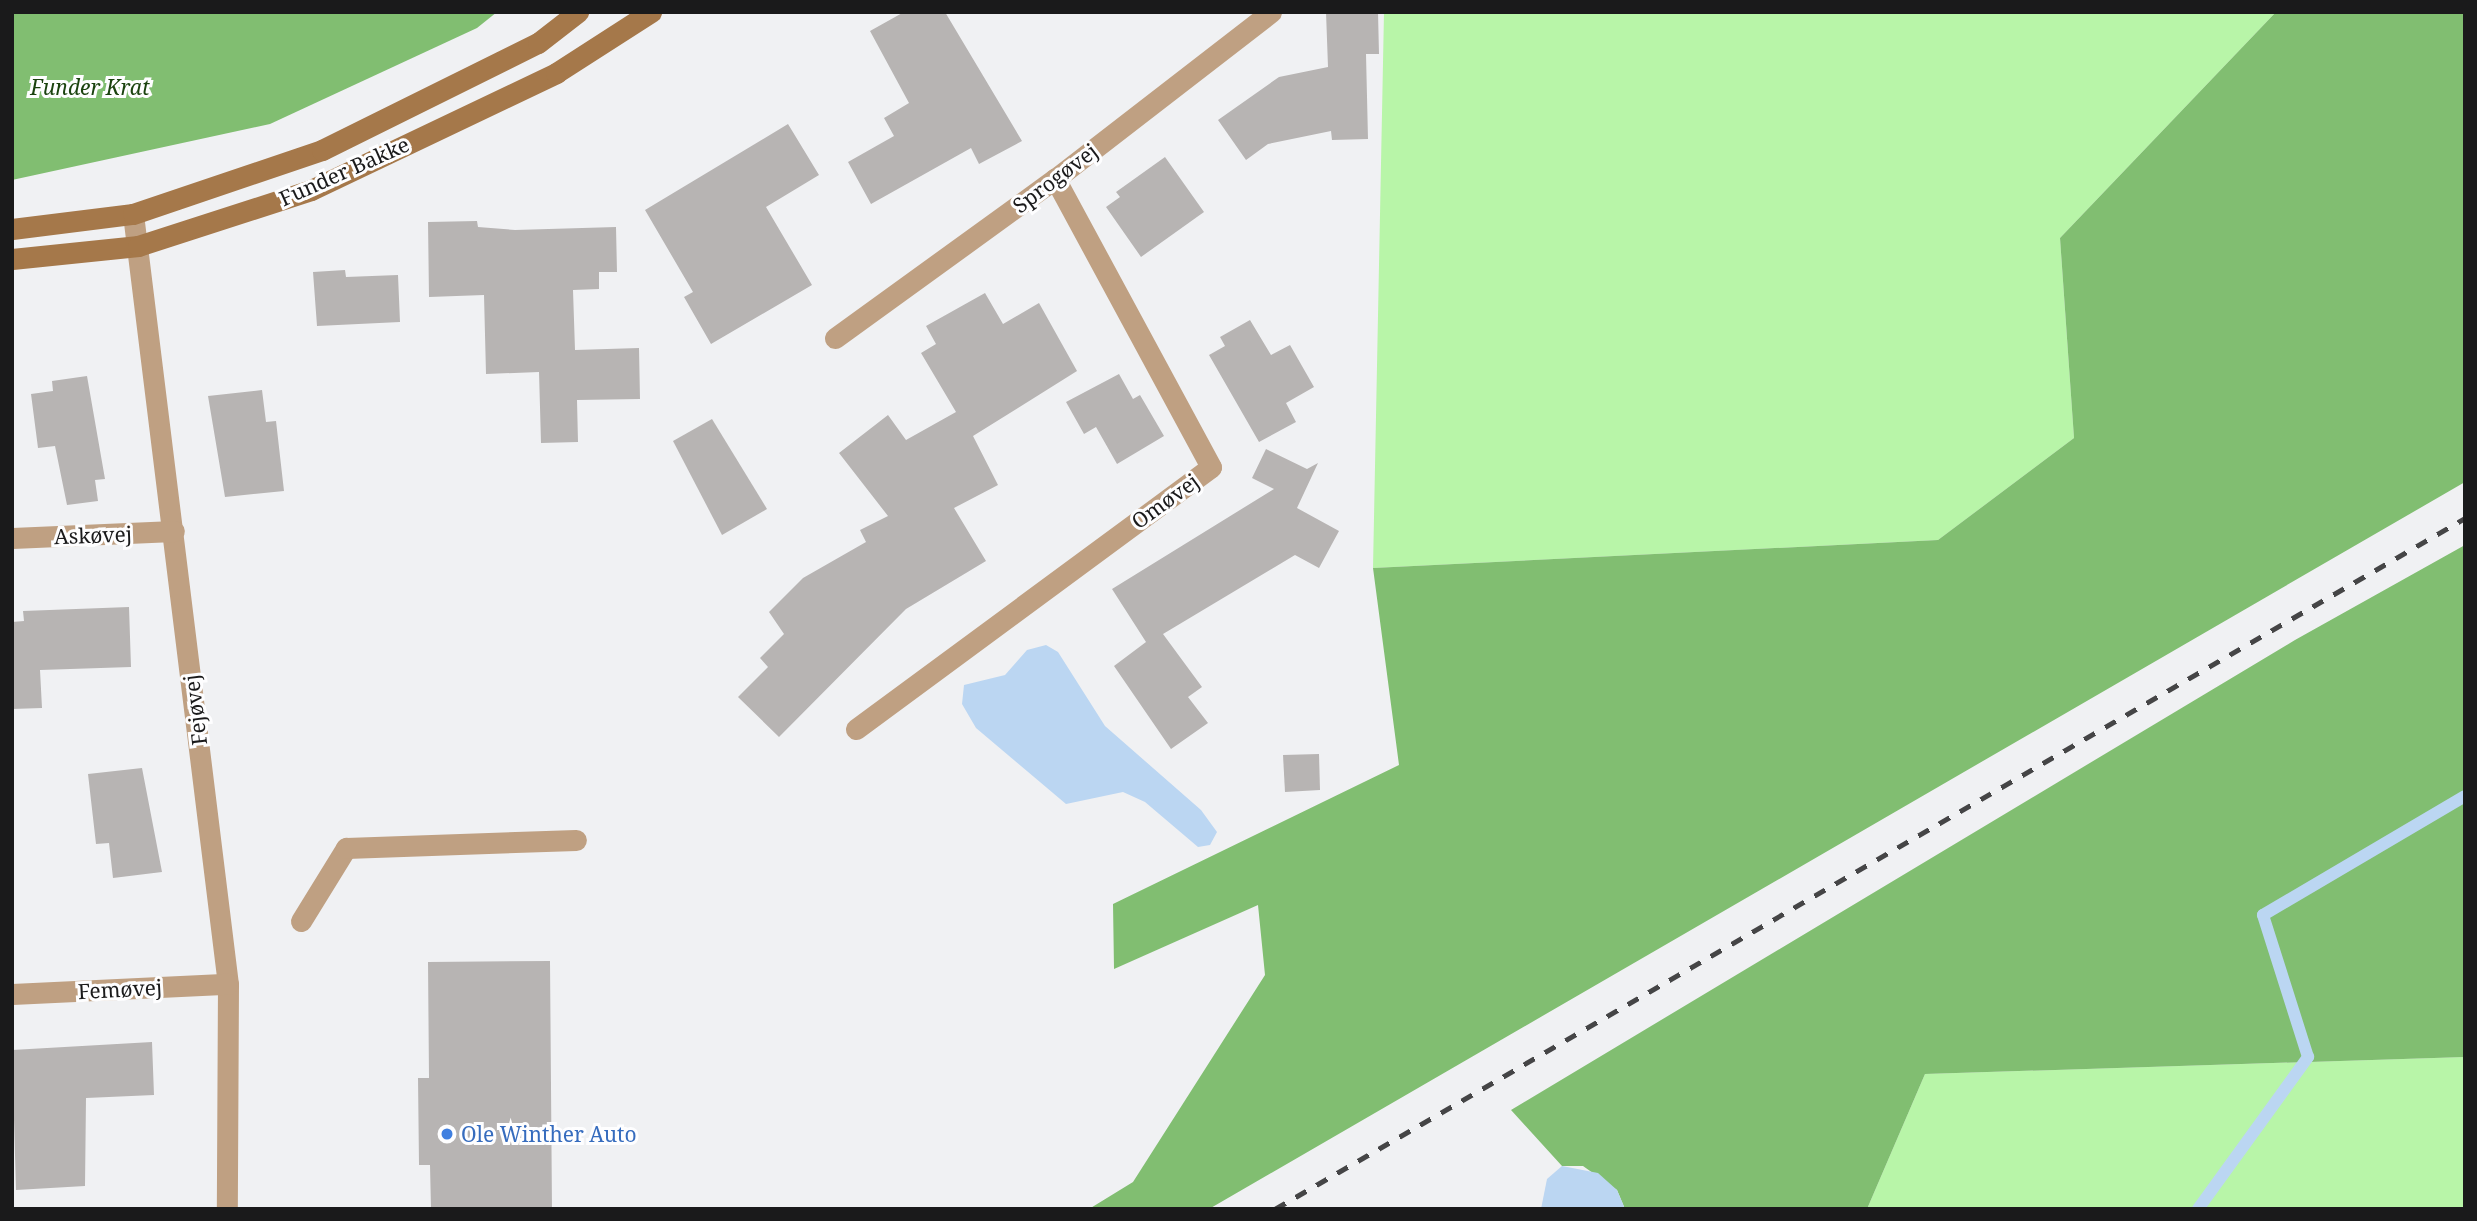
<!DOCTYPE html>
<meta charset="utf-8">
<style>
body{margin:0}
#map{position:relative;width:2477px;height:1221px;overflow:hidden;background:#f0f1f3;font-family:"Noto Serif",serif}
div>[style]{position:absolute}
.green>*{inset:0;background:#b8f5a8}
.forest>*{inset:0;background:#81be71}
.water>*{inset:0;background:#bbd6f2}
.stream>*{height:12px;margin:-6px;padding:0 6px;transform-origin:6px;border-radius:6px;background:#bbd6f2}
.building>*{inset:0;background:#b7b4b3}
.lane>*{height:21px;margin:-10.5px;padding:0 10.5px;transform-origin:10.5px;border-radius:10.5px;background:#bfa082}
.street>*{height:21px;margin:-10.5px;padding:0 10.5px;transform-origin:10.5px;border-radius:10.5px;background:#bfa082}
.secondary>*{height:21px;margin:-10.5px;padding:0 10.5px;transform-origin:10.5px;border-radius:10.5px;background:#a5784a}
.rail>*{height:5px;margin-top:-2.5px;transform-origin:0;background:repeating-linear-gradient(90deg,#454546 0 12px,transparent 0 24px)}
.dots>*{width:19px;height:19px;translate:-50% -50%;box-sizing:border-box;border:4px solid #fefeff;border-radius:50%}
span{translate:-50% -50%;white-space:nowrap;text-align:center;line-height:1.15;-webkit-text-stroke:6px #fefeff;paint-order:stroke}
.park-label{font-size:21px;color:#1b430f;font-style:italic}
.street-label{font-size:21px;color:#1a1a1b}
.shop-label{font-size:21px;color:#366cbe}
.left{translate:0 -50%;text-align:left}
.frame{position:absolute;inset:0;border:14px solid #1a1a1b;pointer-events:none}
</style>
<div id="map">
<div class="green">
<i style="clip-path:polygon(1384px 12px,2276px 12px,2060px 238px,2074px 438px,1938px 540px,1373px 568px)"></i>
<i style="clip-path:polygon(2465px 1057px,2465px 1209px,1867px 1209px,1925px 1074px)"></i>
</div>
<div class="forest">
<i style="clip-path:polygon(12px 12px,497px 12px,477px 28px,270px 124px,12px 180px)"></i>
<i style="clip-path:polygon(2276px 12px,2465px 12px,2465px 482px,1209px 1209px,1089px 1209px,1133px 1182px,1265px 975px,1258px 905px,1114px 969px,1113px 904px,1399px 765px,1373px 568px,1938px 540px,2074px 438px,2060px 238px)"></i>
<i style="clip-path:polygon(2465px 545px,2465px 1057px,1925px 1074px,1867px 1209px,1625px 1209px,1617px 1190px,1583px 1166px,1562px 1166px,1511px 1110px,2295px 640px)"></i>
</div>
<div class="water">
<i style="clip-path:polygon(1046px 645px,1058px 652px,1105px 726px,1201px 810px,1217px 832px,1210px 845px,1198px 847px,1145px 802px,1123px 792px,1066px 804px,976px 728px,962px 704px,964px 685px,1005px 675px,1027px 650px)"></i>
<i style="clip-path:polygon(1562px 1166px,1598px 1173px,1617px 1190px,1625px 1209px,1541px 1209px,1547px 1179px)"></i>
</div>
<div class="stream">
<i style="left:2198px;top:1209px;width:188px;rotate:-54.1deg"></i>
<i style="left:2308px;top:1057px;width:149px;rotate:-107.6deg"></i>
<i style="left:2263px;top:915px;width:234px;rotate:-30.5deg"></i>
</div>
<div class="building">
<i style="clip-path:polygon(904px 12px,945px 12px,1022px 141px,979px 164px,971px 148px,871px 204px,848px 162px,894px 136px,884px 118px,909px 103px,870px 31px)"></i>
<i style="clip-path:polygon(1326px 12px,1378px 12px,1379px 54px,1366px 54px,1368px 139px,1332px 140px,1331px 131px,1268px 144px,1246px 160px,1218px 120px,1279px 77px,1328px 67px)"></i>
<i style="clip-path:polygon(788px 124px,819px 175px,766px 207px,812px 285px,711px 344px,684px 297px,693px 292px,645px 210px)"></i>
<i style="clip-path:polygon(1165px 157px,1204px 212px,1141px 257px,1106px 207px,1120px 197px,1116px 192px)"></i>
<i style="clip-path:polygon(477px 221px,478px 227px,515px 230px,616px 227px,617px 272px,599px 272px,599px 289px,573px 290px,575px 350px,639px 348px,640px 399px,577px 400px,578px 442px,541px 443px,539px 372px,486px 374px,484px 295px,429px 297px,428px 222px)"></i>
<i style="clip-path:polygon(345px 270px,346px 277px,398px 275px,400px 322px,317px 326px,313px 272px)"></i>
<i style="clip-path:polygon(985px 293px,1003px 324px,1039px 303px,1077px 371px,973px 436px,998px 485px,954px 508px,986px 561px,906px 609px,779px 737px,738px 697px,768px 667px,760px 658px,784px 634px,769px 612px,803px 578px,866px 542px,860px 530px,888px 516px,839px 453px,888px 415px,906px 440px,956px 412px,921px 353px,936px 344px,926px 326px)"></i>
<i style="clip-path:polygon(1250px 320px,1271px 355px,1290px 345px,1314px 387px,1286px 403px,1296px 422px,1259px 442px,1209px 355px,1225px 346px,1220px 337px)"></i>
<i style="clip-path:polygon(1119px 374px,1133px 399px,1140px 395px,1164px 436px,1117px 464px,1096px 427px,1084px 434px,1066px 402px)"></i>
<i style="clip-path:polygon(87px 376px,105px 479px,95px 480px,98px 501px,67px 505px,55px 446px,38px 448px,31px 394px,53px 391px,52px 381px)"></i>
<i style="clip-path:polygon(262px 390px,266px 422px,276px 421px,284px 491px,225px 497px,208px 396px)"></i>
<i style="clip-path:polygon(712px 419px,767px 509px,722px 535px,673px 441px)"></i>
<i style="clip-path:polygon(1266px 449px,1307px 469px,1318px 463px,1297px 508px,1339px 531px,1319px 568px,1295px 555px,1163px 634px,1202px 687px,1188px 697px,1208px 723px,1171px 749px,1114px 666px,1146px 642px,1112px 589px,1274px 489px,1252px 478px)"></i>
<i style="clip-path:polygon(129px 607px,131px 667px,40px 670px,42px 708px,12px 709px,12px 622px,24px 621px,23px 611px)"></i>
<i style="clip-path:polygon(1319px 754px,1320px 790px,1285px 792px,1283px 755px)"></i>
<i style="clip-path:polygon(142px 768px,162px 872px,113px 878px,109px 843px,96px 844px,88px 774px)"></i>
<i style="clip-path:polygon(550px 961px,552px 1209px,431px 1209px,430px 1165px,419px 1165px,418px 1078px,429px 1078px,428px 962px)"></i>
<i style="clip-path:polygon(152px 1042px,154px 1095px,86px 1098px,85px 1186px,16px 1190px,12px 1050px)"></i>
</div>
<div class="lane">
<i style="left:301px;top:921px;width:86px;rotate:-58.3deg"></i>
<i style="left:346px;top:848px;width:230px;rotate:-2deg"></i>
</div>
<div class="street">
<i style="left:133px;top:214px;width:776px;rotate:82.97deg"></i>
<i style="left:228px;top:984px;width:225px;rotate:90.3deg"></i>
<i style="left:835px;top:338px;width:271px;rotate:-35.9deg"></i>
<i style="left:1055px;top:179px;width:273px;rotate:-37.7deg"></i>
<i style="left:12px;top:538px;width:162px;rotate:-2.5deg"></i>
<i style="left:856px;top:729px;width:441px;rotate:-36.4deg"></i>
<i style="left:1211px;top:467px;width:328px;rotate:-118.4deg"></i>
<i style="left:12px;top:994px;width:216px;rotate:-2.7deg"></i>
</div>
<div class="secondary">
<i style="left:12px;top:229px;width:122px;rotate:-7.1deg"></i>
<i style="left:133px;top:214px;width:200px;rotate:-18.7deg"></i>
<i style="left:322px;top:150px;width:241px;rotate:-26.4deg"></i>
<i style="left:538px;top:43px;width:51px;rotate:-37.8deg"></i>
<i style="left:12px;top:259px;width:127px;rotate:-5.9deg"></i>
<i style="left:138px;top:246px;width:182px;rotate:-17.9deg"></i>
<i style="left:311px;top:190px;width:272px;rotate:-25.5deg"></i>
<i style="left:556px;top:73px;width:113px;rotate:-32.7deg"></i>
</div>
<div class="rail">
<i style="left:1275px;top:1209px;width:1376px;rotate:-30.14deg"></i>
</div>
<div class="dots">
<i style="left:447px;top:1134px;background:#3f7fe0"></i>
</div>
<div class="park-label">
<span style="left:90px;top:87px">Funder Krat</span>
</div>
<div class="street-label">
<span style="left:344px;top:171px;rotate:-24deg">Funder Bakke</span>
<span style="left:1055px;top:178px;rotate:-37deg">Sprogøvej</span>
<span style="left:1165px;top:501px;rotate:-36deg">Omøvej</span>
<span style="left:93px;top:535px;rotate:-2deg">Askøvej</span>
<span style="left:195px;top:710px;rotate:-97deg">Fejøvej</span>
<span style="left:120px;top:989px;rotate:-3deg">Femøvej</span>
</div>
<div class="shop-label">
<span class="left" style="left:461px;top:1134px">Ole Winther Auto</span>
</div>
<div class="frame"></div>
</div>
